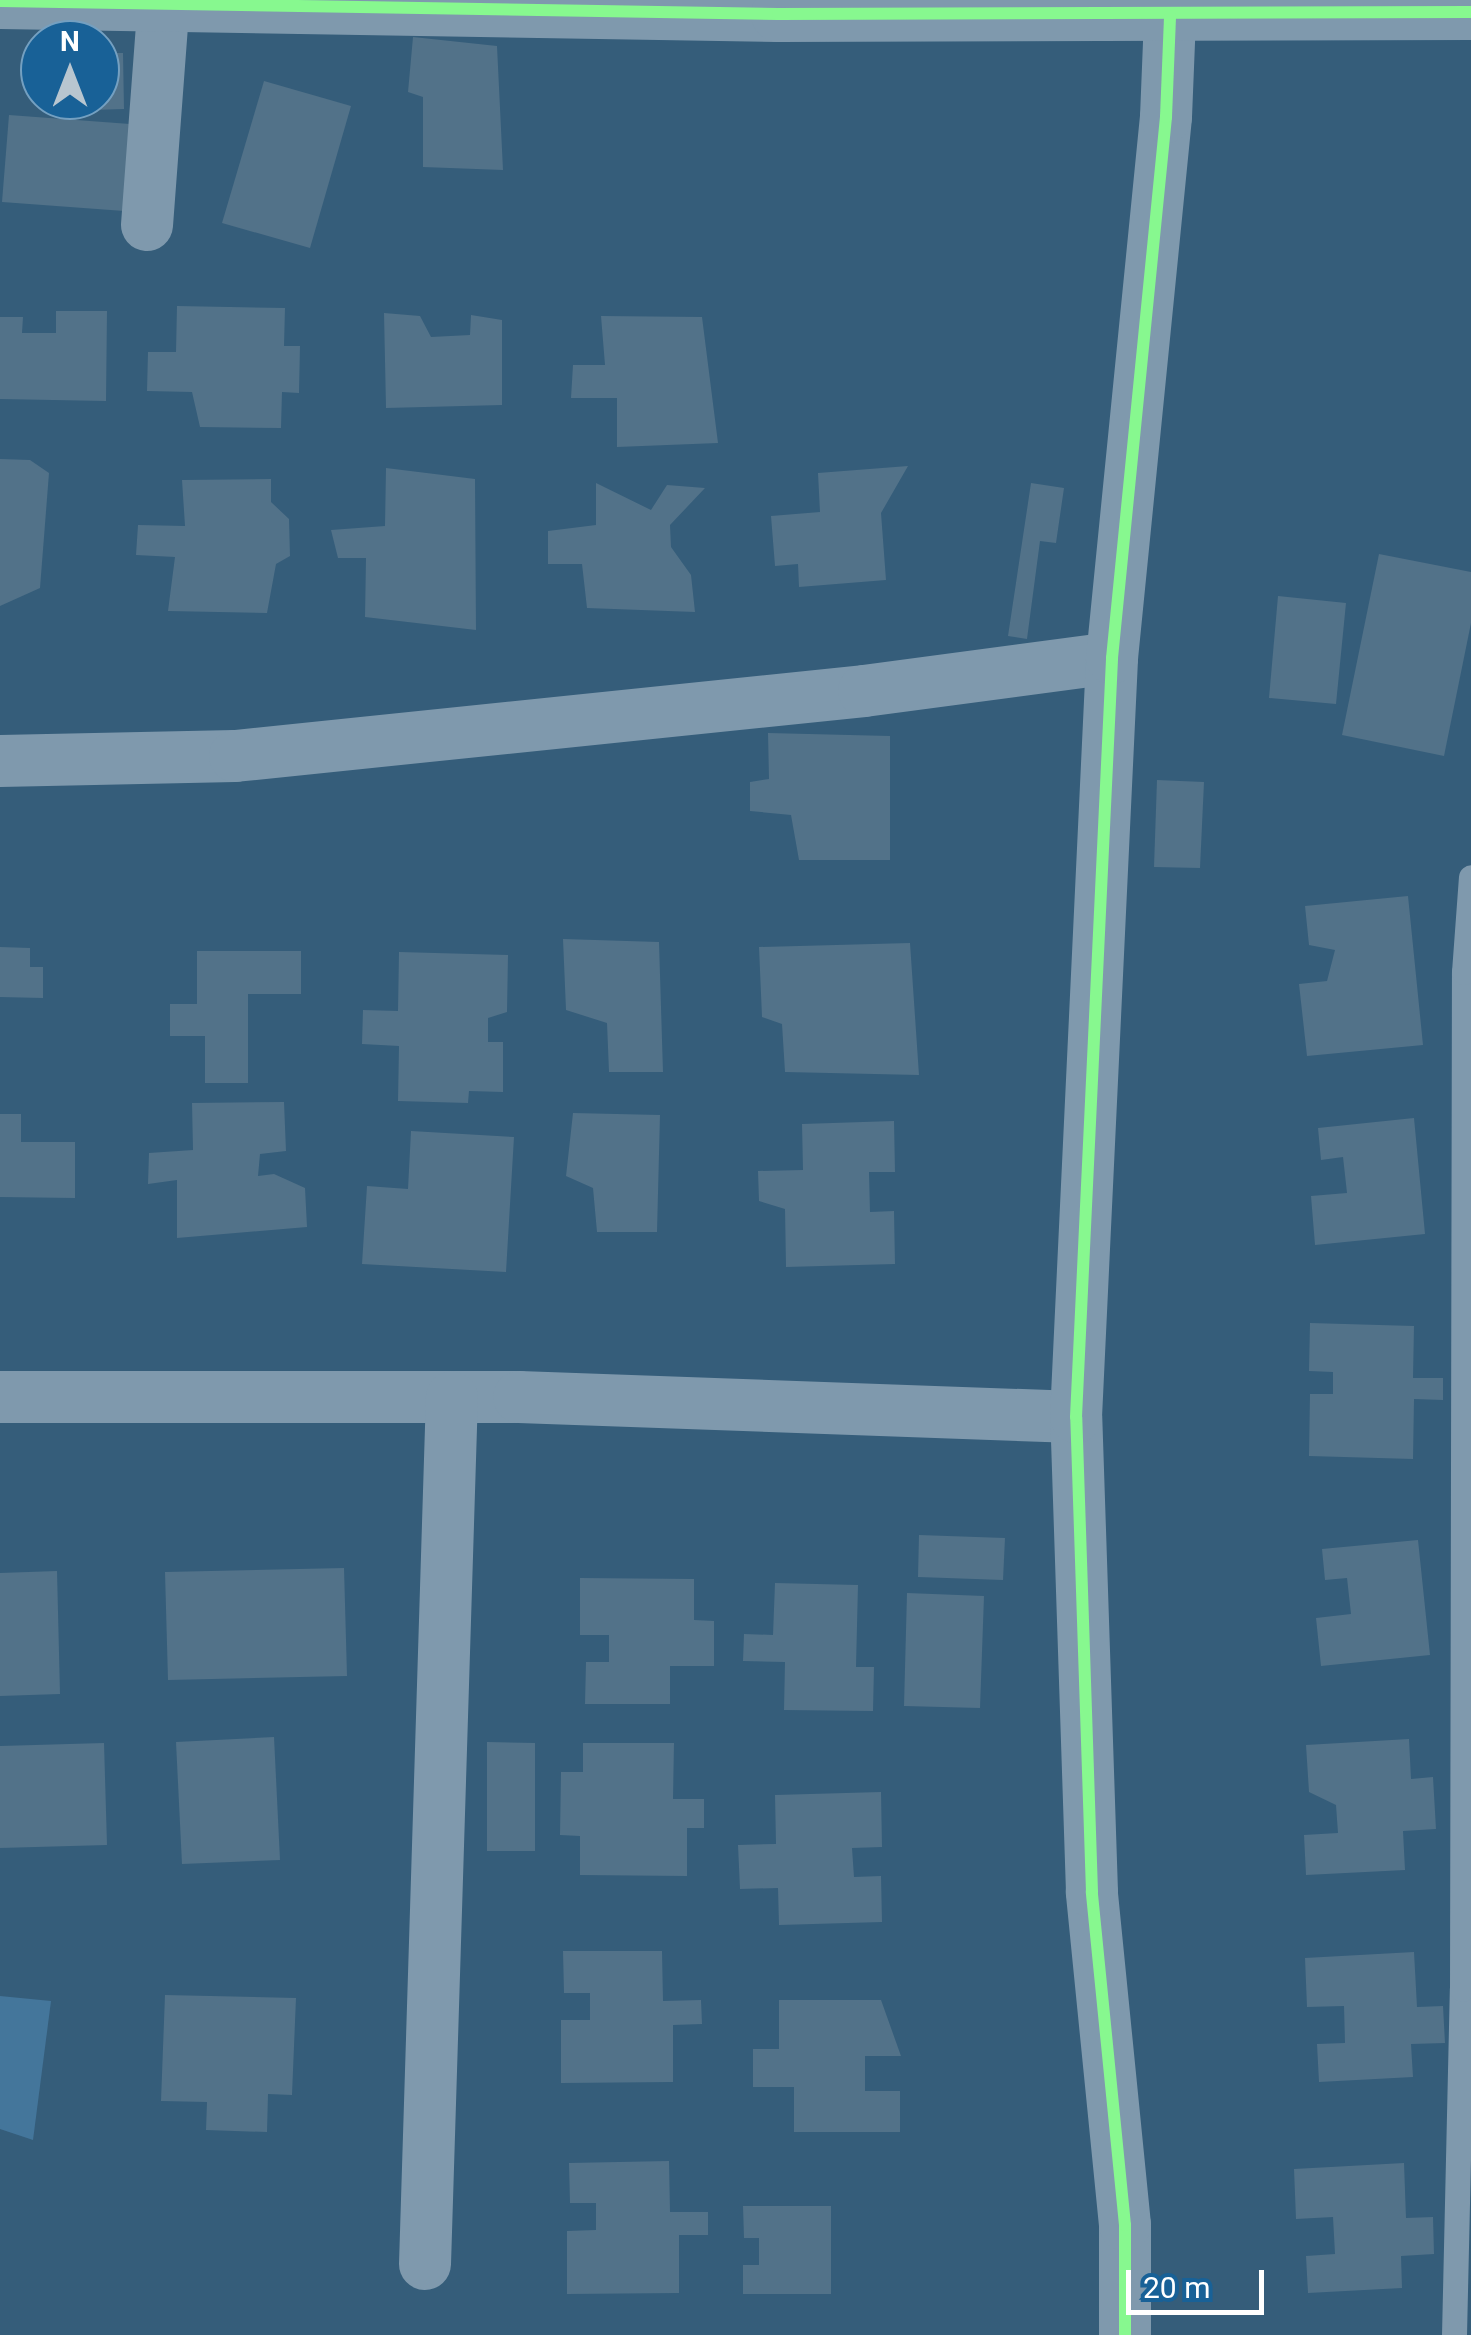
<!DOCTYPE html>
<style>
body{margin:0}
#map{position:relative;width:1471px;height:2335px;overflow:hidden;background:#355d7a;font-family:Roboto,sans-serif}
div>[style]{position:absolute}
.water>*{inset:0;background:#44769b}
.building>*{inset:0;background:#527289}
.service>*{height:25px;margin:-12.5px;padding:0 12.5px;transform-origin:12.5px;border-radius:12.5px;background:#7f99ad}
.minor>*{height:52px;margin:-26px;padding:0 26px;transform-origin:26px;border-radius:26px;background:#7f99ad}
.tertiary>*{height:55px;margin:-27.5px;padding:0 27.5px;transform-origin:27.5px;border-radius:27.5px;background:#7f99ad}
.cycleway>*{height:12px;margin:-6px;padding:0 6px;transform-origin:6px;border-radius:6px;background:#87f88f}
span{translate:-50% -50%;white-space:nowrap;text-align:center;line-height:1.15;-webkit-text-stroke:8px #186197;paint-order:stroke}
.north{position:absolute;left:20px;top:20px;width:100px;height:100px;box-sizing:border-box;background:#186197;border:2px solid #74a0c1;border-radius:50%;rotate:0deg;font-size:28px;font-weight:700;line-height:40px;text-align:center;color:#fff}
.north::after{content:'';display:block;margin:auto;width:35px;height:45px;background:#b8c6d0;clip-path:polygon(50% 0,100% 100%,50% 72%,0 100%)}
.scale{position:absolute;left:1126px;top:2270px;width:138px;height:45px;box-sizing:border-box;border:5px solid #fff;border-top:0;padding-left:12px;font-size:30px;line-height:35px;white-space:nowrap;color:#fff;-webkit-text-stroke:8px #186197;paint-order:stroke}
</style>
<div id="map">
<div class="water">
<i style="clip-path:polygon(0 1996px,51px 2001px,33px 2140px,0 2129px)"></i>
</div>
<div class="building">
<i style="clip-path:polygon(413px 37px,497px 46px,503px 170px,423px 167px,423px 97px,408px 92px)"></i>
<i style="clip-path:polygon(100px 53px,123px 53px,124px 109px,91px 110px,91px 100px,100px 100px)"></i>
<i style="clip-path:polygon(264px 81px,351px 106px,310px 248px,222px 223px)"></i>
<i style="clip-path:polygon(9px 115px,130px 124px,124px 211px,2px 202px)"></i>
<i style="clip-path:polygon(177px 306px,285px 308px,284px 346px,300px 346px,299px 393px,282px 392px,281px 428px,200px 427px,192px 392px,147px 391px,148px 352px,176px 352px)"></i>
<i style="clip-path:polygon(56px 311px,107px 311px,106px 401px,0 399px,0 317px,23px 317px,22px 333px,56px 333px)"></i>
<i style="clip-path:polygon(384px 313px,420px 316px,431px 337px,470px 335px,471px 315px,502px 320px,502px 405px,386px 408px)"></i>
<i style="clip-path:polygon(601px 316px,702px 317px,718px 443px,617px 447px,617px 398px,571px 398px,573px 365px,605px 365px)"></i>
<i style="clip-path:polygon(0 459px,30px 460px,49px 473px,40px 588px,0 606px)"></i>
<i style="clip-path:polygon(908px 466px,881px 513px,886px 580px,799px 587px,798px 564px,775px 566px,771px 516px,820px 512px,818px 473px)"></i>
<i style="clip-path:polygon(386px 468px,475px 479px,476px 630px,365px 617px,366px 558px,338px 558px,331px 530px,385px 526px)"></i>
<i style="clip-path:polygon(271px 479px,271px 502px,289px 519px,290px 556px,276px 564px,267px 613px,168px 611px,175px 557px,136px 555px,138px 525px,185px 526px,182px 480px)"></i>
<i style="clip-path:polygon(596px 483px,651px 510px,667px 485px,705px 488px,670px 525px,671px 547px,691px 575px,695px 612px,587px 608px,582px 564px,548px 564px,548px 531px,596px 525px)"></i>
<i style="clip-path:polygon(1031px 483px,1064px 488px,1056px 543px,1040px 541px,1027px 639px,1008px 636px)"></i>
<i style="clip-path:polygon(1379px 554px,1471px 572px,1471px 623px,1444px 756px,1342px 735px)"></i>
<i style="clip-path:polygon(1278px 596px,1346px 603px,1336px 704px,1269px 698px)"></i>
<i style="clip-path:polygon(768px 733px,890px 736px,890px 860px,799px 860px,791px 815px,750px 811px,750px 782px,769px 779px)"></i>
<i style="clip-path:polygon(1157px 780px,1204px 782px,1200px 868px,1154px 867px)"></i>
<i style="clip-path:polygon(1408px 896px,1423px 1045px,1307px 1056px,1299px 984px,1327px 981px,1335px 950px,1309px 945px,1305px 906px)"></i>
<i style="clip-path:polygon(563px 939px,659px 942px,663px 1072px,609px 1072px,607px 1023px,566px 1010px)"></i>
<i style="clip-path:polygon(910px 943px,919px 1075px,785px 1072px,782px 1024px,762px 1017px,759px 947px)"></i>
<i style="clip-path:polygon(0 947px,30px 948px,30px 967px,43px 967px,43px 998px,0 997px)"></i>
<i style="clip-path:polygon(197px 951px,301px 951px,301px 994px,248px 994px,248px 1083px,205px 1083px,205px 1036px,170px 1036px,170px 1004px,197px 1004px)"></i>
<i style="clip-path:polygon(399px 952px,508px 955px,507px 1012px,488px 1018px,488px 1042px,503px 1042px,503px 1092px,469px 1091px,468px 1103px,398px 1101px,399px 1046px,362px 1044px,363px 1010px,398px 1011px)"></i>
<i style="clip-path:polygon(284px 1102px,286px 1151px,260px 1154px,258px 1176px,274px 1174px,305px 1188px,307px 1227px,177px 1238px,177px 1180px,148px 1184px,149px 1153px,193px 1150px,192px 1103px)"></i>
<i style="clip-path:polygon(573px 1113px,660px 1115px,657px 1232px,597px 1232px,593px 1188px,566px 1176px)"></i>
<i style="clip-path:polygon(0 1114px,21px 1114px,21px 1142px,75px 1142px,75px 1198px,0 1197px)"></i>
<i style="clip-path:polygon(1414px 1118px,1425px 1234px,1315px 1245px,1311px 1196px,1347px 1193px,1343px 1157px,1321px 1160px,1318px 1128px)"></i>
<i style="clip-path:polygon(894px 1121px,895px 1172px,869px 1172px,870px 1212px,894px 1211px,895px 1264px,786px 1267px,785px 1209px,759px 1201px,758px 1171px,803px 1170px,802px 1124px)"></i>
<i style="clip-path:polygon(411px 1131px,514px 1137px,506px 1272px,362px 1264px,367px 1186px,408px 1189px)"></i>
<i style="clip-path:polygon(1310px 1323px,1414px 1326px,1413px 1378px,1443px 1378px,1443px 1400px,1414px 1399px,1413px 1459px,1309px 1456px,1310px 1394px,1333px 1394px,1333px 1372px,1309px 1371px)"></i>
<i style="clip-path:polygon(919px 1535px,1005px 1538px,1003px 1580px,918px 1577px)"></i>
<i style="clip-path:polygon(1418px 1540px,1430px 1655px,1321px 1666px,1316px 1618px,1351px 1614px,1347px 1578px,1325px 1580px,1322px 1549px)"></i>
<i style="clip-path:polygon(344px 1568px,347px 1676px,168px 1680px,165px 1572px)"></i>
<i style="clip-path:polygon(57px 1571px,60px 1694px,0 1696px,0 1573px)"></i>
<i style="clip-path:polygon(580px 1578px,694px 1579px,694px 1620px,714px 1621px,714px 1666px,670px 1666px,670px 1704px,585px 1704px,586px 1662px,609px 1662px,609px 1635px,580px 1635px)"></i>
<i style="clip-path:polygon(775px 1583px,858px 1585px,856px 1667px,874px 1667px,873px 1711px,784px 1710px,785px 1662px,743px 1661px,744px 1634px,773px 1635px)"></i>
<i style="clip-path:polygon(907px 1593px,984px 1596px,980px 1708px,904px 1706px)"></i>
<i style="clip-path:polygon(274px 1737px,280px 1860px,182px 1864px,176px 1742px)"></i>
<i style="clip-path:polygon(1409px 1739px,1411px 1779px,1433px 1777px,1436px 1829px,1403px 1831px,1405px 1870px,1306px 1875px,1304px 1835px,1338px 1833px,1336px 1805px,1309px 1792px,1306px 1745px)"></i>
<i style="clip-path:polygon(487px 1742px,535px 1743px,535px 1851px,487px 1851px)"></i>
<i style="clip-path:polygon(104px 1743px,107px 1845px,0 1848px,0 1746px)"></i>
<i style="clip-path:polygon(583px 1743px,674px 1743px,673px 1799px,704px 1799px,704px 1828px,687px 1828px,687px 1876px,580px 1875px,580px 1836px,560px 1835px,561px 1772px,583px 1772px)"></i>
<i style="clip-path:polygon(881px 1792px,882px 1847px,852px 1848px,854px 1877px,881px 1876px,882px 1922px,779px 1925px,778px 1888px,740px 1889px,738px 1845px,776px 1844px,775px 1795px)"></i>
<i style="clip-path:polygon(563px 1951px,662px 1951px,663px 2001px,701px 2000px,702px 2024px,673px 2025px,673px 2082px,561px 2083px,561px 2020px,590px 2020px,590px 1993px,564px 1993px)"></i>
<i style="clip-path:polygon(1414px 1952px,1417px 2007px,1443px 2006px,1445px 2043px,1411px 2044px,1413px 2077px,1319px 2082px,1317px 2044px,1345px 2043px,1344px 2006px,1307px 2007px,1305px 1958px)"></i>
<i style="clip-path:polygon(165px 1995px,296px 1998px,292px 2095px,268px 2094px,267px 2132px,206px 2130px,207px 2102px,161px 2101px)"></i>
<i style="clip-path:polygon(779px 2000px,881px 2000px,901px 2056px,865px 2056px,865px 2091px,900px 2091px,900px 2132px,794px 2132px,794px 2087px,753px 2087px,753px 2049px,779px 2049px)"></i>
<i style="clip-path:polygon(669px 2161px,670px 2212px,708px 2212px,708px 2235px,679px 2235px,679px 2293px,567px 2294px,567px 2231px,596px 2230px,596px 2203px,570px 2203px,569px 2163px)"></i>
<i style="clip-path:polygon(1404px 2163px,1406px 2218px,1433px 2217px,1434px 2254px,1401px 2256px,1402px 2288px,1308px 2293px,1306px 2256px,1335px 2254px,1333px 2217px,1296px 2219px,1294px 2169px)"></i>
<i style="clip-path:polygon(743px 2206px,831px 2206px,831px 2294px,743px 2294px,743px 2265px,759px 2265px,759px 2238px,744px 2238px)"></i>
</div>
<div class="service">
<i style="left:1454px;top:2335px;width:346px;rotate:-88.7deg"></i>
<i style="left:1462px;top:1989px;width:1017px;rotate:-89.89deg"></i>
<i style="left:1464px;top:972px;width:95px;rotate:-85.8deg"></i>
</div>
<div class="minor">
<i style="left:147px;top:225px;width:226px;rotate:-85.7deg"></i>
<i style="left:0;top:761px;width:235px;rotate:-1.2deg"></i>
<i style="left:235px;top:756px;width:632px;rotate:-5.9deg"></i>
<i style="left:864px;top:691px;width:250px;rotate:-7.6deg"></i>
<i style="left:0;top:1397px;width:519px"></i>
<i style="left:519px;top:1397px;width:557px;rotate:2.06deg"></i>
<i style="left:425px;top:2264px;width:867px;rotate:-88.22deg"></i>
<i style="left:1125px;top:2335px;width:110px;rotate:-90deg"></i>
<i style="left:1125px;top:2225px;width:335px;rotate:-95.7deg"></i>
<i style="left:1092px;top:1892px;width:475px;rotate:-91.9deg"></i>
<i style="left:1076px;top:1417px;width:760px;rotate:-87.28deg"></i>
<i style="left:1112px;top:658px;width:544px;rotate:-84.3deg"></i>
<i style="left:1166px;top:117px;width:101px;rotate:-87.7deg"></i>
</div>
<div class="tertiary">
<i style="left:0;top:1px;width:778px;rotate:0.96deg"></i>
<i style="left:778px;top:14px;width:693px;rotate:-0.17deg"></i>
</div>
<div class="cycleway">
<i style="left:0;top:1px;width:778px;rotate:0.96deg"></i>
<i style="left:778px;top:14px;width:693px;rotate:-0.17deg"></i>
<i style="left:1125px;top:2335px;width:110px;rotate:-90deg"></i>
<i style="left:1125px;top:2225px;width:335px;rotate:-95.7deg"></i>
<i style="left:1092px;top:1892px;width:475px;rotate:-91.9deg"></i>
<i style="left:1076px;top:1417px;width:760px;rotate:-87.28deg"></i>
<i style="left:1112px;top:658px;width:544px;rotate:-84.3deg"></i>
<i style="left:1166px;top:117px;width:101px;rotate:-87.7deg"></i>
</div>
<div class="north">N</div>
<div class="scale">20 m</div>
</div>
